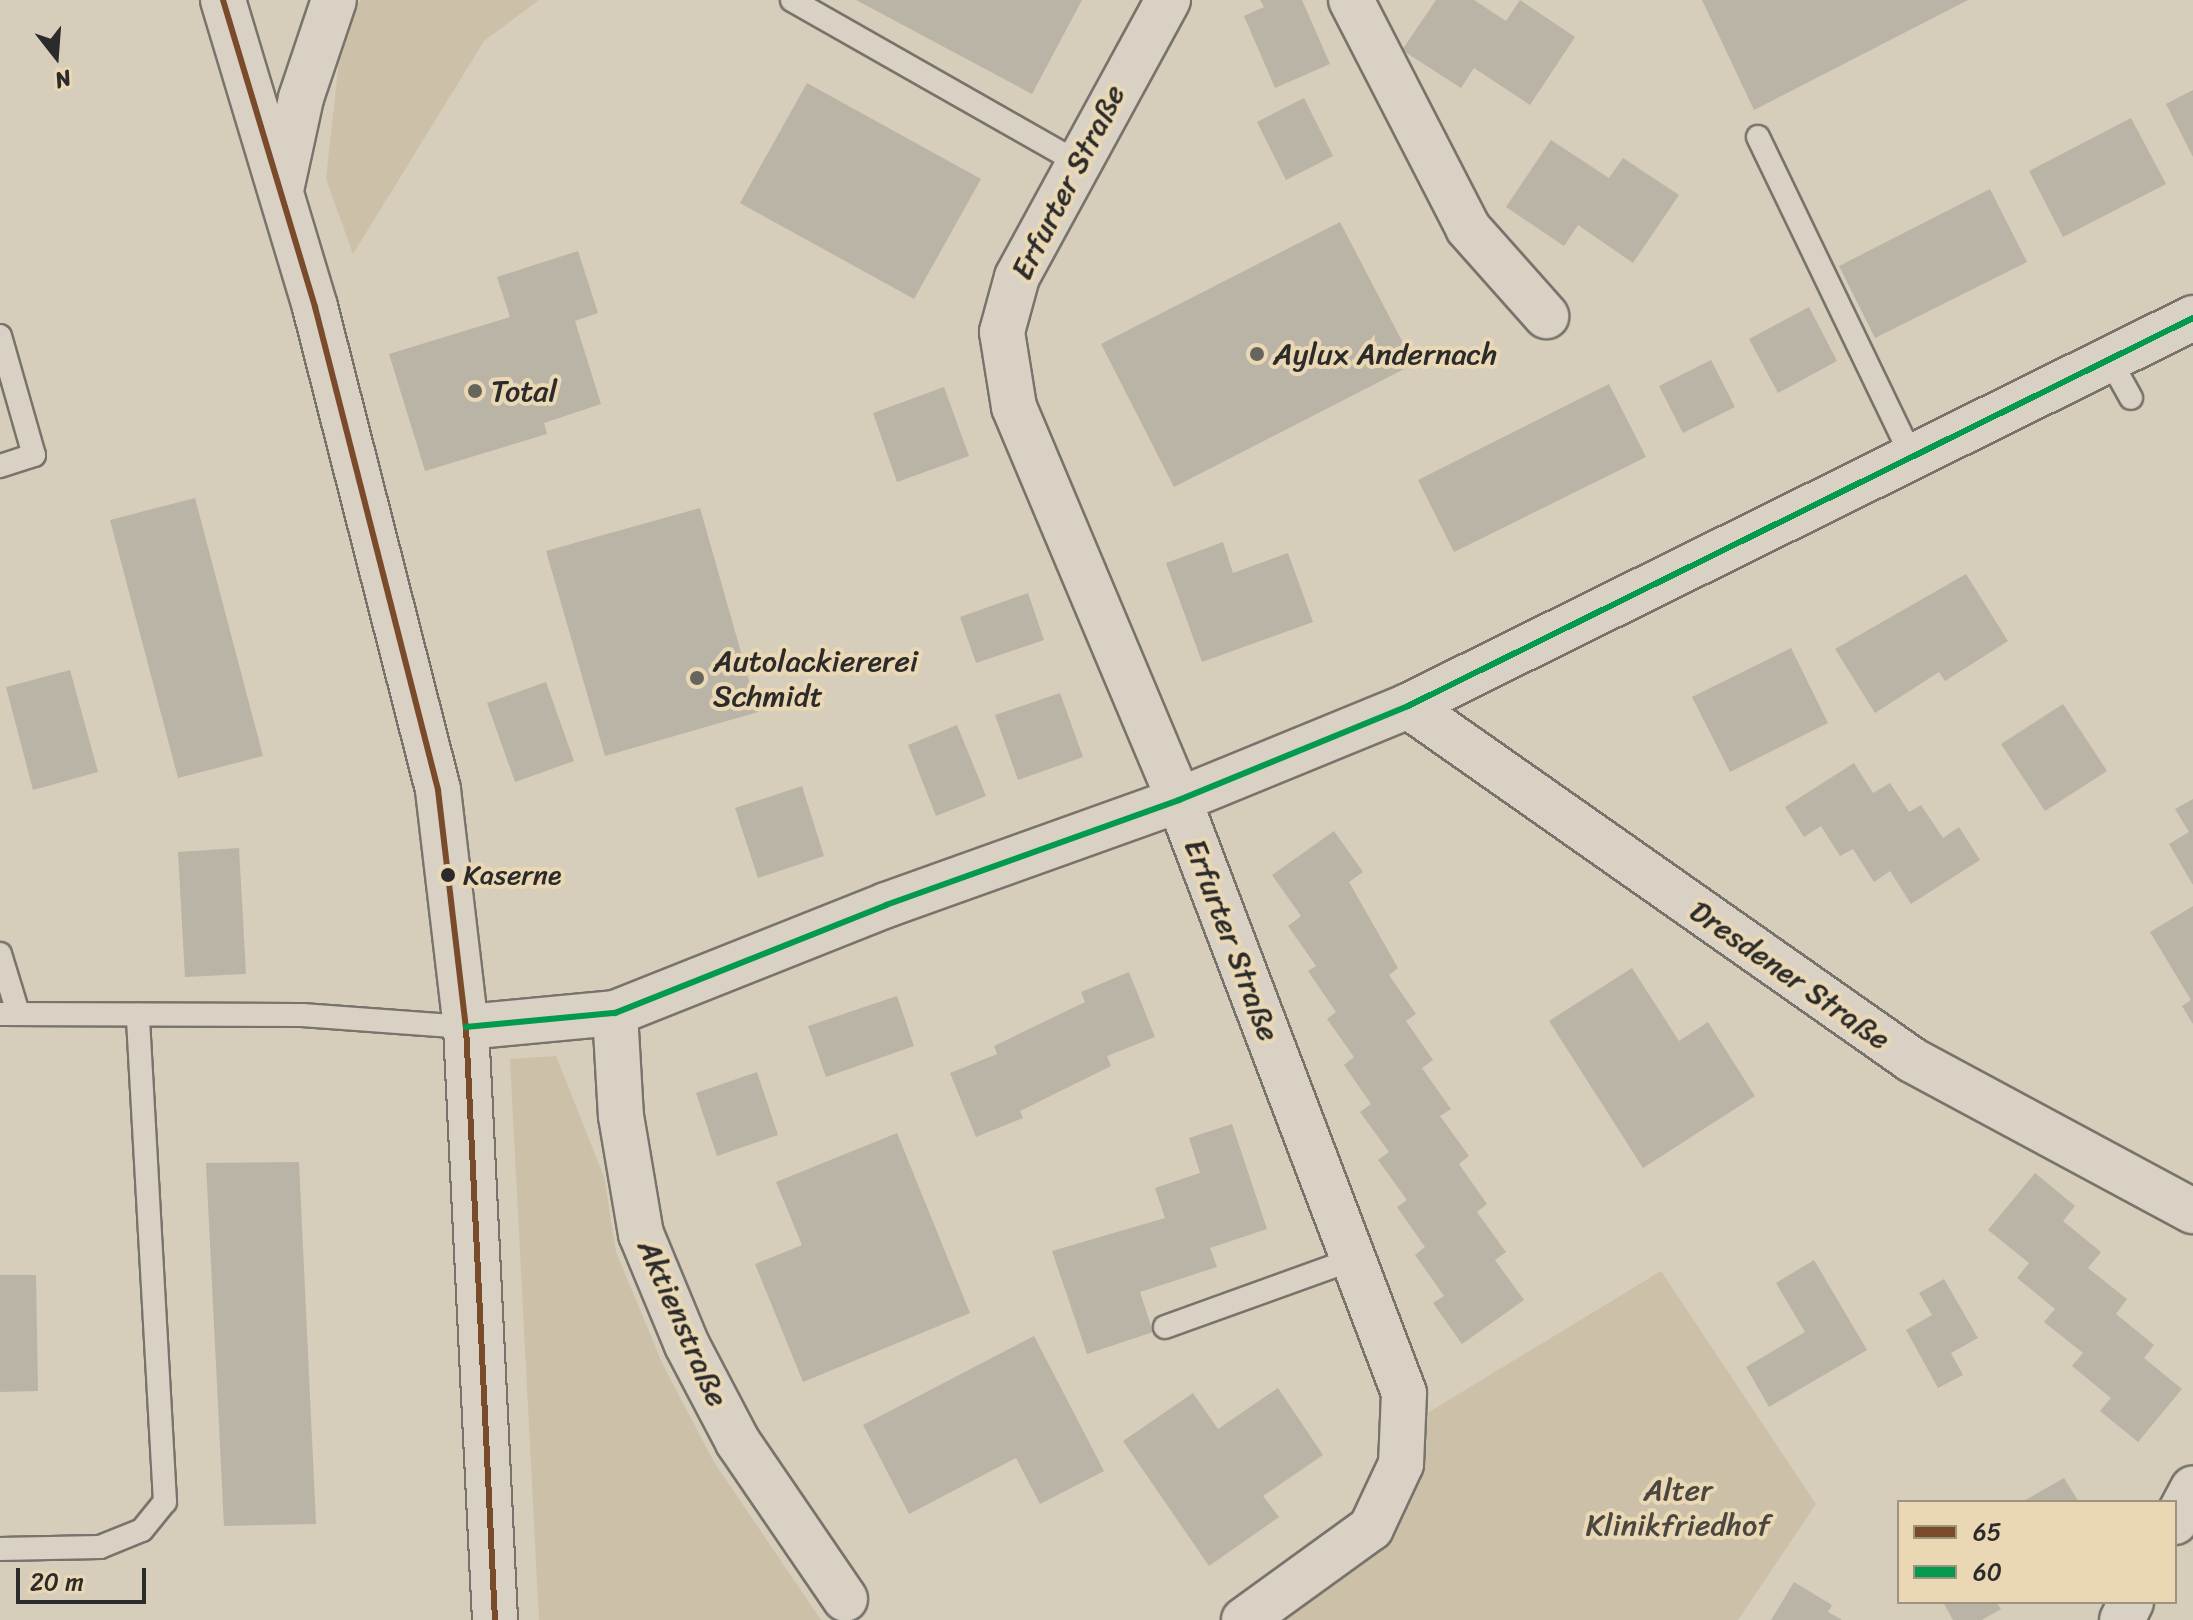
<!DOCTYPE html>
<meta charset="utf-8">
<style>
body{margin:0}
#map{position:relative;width:2193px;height:1620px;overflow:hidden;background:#d6cdbb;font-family:Sriracha,sans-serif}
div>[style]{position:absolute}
.green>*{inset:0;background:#ccc0a9}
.building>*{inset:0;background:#bab4a7}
.roads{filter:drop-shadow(2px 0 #78746c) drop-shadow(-2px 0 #78746c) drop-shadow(0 2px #78746c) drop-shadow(0 -2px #78746c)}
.lane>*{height:22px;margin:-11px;padding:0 11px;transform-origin:11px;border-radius:11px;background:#d9d1c4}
.street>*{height:44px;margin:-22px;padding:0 22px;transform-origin:22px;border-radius:22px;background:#d9d1c4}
.secondary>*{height:44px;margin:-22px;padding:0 22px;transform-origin:22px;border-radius:22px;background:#d9d1c4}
.highway>*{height:44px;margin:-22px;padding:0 22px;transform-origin:22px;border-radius:22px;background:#d9d1c4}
.bus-1>*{height:6px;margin:-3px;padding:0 3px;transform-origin:3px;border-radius:3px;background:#7a4b2a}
.bus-2>*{height:6px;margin:-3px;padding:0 3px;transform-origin:3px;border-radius:3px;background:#049a4d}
.dots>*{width:22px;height:22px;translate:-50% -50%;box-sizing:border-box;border:4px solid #ead8b5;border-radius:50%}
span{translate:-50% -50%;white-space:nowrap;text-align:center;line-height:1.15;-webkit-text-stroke:8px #ead8b5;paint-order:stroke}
.bus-label{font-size:28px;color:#2b2b2b}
.left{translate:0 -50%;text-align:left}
.street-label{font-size:30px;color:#2b2b2b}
.poi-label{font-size:30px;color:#2b2b2b}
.park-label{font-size:30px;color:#4a4741}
.legend{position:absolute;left:1897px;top:1500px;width:280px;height:104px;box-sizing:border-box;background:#ead8b5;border:2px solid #9e937e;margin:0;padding:10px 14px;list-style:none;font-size:24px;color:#2b2b2b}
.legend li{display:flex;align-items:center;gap:16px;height:40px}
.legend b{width:40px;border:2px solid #9e937e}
.north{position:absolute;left:16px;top:16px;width:80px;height:80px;-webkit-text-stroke:6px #ead8b5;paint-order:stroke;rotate:163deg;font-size:22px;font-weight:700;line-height:32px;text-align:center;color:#2b2b2b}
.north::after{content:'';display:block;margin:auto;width:28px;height:36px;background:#2b2b2b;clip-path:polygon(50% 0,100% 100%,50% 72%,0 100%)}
.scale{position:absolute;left:16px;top:1568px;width:130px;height:36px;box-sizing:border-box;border:4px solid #2b2b2b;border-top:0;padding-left:10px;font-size:24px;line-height:28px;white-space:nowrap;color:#2b2b2b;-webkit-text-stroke:6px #ead8b5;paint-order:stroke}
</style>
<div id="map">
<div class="green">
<i style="clip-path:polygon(360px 0,539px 0,484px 41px,353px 254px,326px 179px,341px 42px)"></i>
<i style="clip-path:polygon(556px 1056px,604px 1177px,616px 1252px,663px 1365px,714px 1462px,821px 1620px,539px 1620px,510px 1059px)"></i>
<i style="clip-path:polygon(1661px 1271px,1816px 1504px,1738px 1620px,1270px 1620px,1384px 1538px,1416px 1420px)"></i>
</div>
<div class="building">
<i style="clip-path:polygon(856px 0,1082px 0,1032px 94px)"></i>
<i style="clip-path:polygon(1260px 0,1302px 0,1330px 64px,1275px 88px,1244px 16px,1264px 7px)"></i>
<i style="clip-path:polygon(1436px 0,1474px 0,1506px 21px,1520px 0,1575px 37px,1530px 105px,1474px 68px,1461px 88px,1402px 50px)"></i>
<i style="clip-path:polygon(1702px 0,1968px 0,1754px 110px)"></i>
<i style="clip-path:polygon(807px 83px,981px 179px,914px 299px,740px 203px)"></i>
<i style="clip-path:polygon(2193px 90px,2193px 157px,2166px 104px)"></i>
<i style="clip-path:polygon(1304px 98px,1333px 156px,1286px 180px,1257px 122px)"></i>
<i style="clip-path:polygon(2131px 118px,2166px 184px,2063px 237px,2029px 171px)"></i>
<i style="clip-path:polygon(1551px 140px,1609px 178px,1623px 158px,1679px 195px,1633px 263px,1578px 225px,1564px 246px,1506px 207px)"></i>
<i style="clip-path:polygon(1990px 189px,2027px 262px,1875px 338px,1839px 266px)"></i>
<i style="clip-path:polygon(1340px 222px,1414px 364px,1174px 487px,1101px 344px)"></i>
<i style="clip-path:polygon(578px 251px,598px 313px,575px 321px,601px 404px,544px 423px,547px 434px,425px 471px,389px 354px,510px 317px,497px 277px)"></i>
<i style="clip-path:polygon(1809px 307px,1837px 361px,1778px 393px,1749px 339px)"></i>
<i style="clip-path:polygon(1711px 360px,1735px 407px,1683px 433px,1659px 386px)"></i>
<i style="clip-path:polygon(1609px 384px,1646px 457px,1454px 552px,1418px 480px)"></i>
<i style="clip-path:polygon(944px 387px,969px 456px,897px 482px,873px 413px)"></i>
<i style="clip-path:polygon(195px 498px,263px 756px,178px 778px,110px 520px)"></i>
<i style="clip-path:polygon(700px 508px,758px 712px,605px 756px,546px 551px)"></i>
<i style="clip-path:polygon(1223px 542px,1233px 573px,1288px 553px,1313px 622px,1202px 662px,1166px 563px)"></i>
<i style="clip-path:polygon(1966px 574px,2008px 641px,1945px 681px,1939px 672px,1875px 713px,1835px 649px)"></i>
<i style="clip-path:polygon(1028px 593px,1044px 640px,976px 663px,960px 617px)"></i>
<i style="clip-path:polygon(1791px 648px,1828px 723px,1730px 772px,1692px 697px)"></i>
<i style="clip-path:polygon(70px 670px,98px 772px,33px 790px,6px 687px)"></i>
<i style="clip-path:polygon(546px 682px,574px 761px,515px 782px,487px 703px)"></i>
<i style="clip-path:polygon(1060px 693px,1083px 757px,1018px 780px,995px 715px)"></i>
<i style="clip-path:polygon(2063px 704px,2107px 771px,2045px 811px,2001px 744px)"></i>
<i style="clip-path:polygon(957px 725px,986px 796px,936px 816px,908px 745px)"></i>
<i style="clip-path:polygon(1854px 763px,1873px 793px,1890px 783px,1909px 812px,1921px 805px,1943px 838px,1959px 827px,1980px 860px,1911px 904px,1890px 871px,1874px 882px,1853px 849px,1840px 856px,1821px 826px,1804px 837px,1785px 807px)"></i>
<i style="clip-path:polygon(802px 786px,824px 856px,758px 878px,735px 808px)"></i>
<i style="clip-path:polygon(2193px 799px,2193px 885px,2169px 844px,2189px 832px,2175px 809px)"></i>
<i style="clip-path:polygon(1334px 831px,1363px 872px,1349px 882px,1398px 968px,1389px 975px,1416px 1014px,1406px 1021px,1433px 1060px,1422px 1068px,1451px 1109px,1440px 1116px,1469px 1156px,1459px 1164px,1487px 1204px,1477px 1212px,1506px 1252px,1495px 1260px,1524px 1300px,1462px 1344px,1433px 1303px,1444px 1296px,1415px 1255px,1425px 1247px,1397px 1207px,1407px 1200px,1378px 1160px,1389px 1152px,1360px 1112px,1371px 1104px,1344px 1065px,1354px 1057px,1327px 1019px,1336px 1012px,1308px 971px,1316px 966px,1288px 926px,1301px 916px,1272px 875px)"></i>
<i style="clip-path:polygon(239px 848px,246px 974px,185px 977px,178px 852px)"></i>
<i style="clip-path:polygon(2193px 906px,2193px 1024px,2182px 1006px,2191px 1000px,2150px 932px)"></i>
<i style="clip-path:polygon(1632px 968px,1679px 1041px,1708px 1022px,1755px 1096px,1643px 1168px,1549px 1021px)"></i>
<i style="clip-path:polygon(1129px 972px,1155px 1037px,1107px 1056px,1111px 1066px,1020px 1111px,1023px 1118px,976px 1137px,950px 1073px,997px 1054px,994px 1046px,1085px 1002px,1081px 992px)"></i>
<i style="clip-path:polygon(897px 996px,914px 1046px,826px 1077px,808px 1026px)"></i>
<i style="clip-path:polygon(757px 1072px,778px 1135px,717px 1156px,696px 1093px)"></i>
<i style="clip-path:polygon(1232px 1124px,1267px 1229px,1210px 1248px,1217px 1267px,1140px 1292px,1153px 1332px,1087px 1354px,1052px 1251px,1165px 1218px,1155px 1188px,1200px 1173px,1189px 1138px)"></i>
<i style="clip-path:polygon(897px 1133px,970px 1313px,803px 1382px,755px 1264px,802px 1245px,776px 1182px)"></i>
<i style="clip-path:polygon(299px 1162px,316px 1524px,224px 1526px,206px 1163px)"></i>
<i style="clip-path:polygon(2035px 1173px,2075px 1206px,2063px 1221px,2101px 1252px,2088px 1268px,2127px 1299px,2116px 1314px,2154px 1345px,2144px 1358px,2182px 1389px,2138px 1442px,2100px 1411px,2111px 1398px,2072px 1366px,2083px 1353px,2044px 1322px,2055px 1309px,2017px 1278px,2029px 1263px,1988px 1230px)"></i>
<i style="clip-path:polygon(1814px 1260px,1867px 1350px,1769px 1407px,1746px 1367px,1805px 1332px,1776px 1283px)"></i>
<i style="clip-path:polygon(0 1275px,36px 1275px,38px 1391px,0 1392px)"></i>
<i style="clip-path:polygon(1944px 1279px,1978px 1338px,1951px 1353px,1963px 1375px,1938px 1388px,1906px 1330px,1932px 1315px,1919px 1293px)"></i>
<i style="clip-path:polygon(1034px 1336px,1104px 1471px,1040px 1504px,1016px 1458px,909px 1514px,863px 1425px)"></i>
<i style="clip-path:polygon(1278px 1388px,1323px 1455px,1263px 1496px,1279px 1517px,1209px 1566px,1123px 1441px,1193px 1393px,1218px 1429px)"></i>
<i style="clip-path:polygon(2064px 1478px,2079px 1502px,2022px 1502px)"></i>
<i style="clip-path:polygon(1794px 1582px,1832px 1605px,1828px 1612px,1842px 1620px,1771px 1620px)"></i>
<i style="clip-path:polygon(1943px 1602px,1996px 1602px,2001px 1609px,1982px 1620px,1953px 1620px)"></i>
</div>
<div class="roads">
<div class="lane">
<i style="left:792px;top:0;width:328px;rotate:29.6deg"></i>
<i style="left:1758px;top:137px;width:351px;rotate:64.3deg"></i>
<i style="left:0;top:336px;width:124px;rotate:74.1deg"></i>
<i style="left:34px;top:455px;width:36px;rotate:162deg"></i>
<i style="left:2111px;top:362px;width:41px;rotate:60.9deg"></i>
<i style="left:0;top:954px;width:62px;rotate:73deg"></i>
<i style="left:0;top:1014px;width:302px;rotate:0.2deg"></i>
<i style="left:302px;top:1015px;width:164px;rotate:4.2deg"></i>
<i style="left:1165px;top:1327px;width:201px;rotate:-19.8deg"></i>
<i style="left:0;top:1549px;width:100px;rotate:-1.1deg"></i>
<i style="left:100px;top:1547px;width:45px;rotate:-22deg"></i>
<i style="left:142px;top:1530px;width:36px;rotate:-51deg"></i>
<i style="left:165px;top:1502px;width:488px;rotate:-93.2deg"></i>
</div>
<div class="street">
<i style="left:1168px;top:0;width:315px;rotate:118.6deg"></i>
<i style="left:1017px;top:277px;width:57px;rotate:105.3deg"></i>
<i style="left:1002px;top:332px;width:76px;rotate:80.9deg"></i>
<i style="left:1014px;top:407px;width:426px;rotate:67.2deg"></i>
<i style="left:1179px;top:800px;width:634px;rotate:69.22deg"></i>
<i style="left:1404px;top:1393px;width:71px;rotate:92.4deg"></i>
<i style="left:1401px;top:1464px;width:71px;rotate:115.1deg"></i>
<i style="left:1371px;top:1528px;width:157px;rotate:144.1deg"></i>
<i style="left:1351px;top:0;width:256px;rotate:62.8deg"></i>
<i style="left:1468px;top:228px;width:118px;rotate:48.4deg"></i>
<i style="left:1408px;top:706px;width:616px;rotate:35.08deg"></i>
<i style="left:1912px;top:1060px;width:319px;rotate:28.3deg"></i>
<i style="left:615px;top:1013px;width:103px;rotate:86.7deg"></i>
<i style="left:621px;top:1116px;width:120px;rotate:80.4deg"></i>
<i style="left:641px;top:1234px;width:120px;rotate:67.5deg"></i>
<i style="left:687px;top:1345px;width:110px;rotate:62.3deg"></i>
<i style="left:738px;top:1442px;width:190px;rotate:55.7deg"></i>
<i style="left:466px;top:1027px;width:150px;rotate:-5.4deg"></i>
<i style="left:615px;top:1013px;width:292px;rotate:-21.7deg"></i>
<i style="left:886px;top:905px;width:311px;rotate:-19.7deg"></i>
<i style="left:1179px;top:800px;width:248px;rotate:-22.3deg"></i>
<i style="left:1408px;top:706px;width:876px;rotate:-26.3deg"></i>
<i style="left:2175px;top:1522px;width:38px;rotate:-62deg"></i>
<i style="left:2122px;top:1620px;width:20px;rotate:-63deg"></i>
</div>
<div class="secondary">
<i style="left:223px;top:0;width:320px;rotate:73.3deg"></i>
<i style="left:315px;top:307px;width:498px;rotate:75.7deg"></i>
<i style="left:438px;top:790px;width:239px;rotate:83.3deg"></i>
<i style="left:466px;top:1027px;width:594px;rotate:87.2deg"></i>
</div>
<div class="highway">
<i style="left:281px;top:190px;width:94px;rotate:-77.7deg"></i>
<i style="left:301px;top:98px;width:103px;rotate:-71.4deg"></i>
</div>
</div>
<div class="bus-1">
<i style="left:223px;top:0;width:320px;rotate:73.3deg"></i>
<i style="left:315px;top:307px;width:498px;rotate:75.7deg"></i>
<i style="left:438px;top:790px;width:239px;rotate:83.3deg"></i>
<i style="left:466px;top:1027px;width:594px;rotate:87.2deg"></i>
</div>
<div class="bus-2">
<i style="left:466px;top:1027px;width:150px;rotate:-5.4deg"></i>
<i style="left:615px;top:1013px;width:292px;rotate:-21.7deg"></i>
<i style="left:886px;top:905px;width:311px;rotate:-19.7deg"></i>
<i style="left:1179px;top:800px;width:248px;rotate:-22.3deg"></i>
<i style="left:1408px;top:706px;width:876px;rotate:-26.3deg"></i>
</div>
<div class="dots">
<i style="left:1257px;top:354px;background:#67645d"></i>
<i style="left:475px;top:391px;background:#67645d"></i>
<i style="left:697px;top:678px;background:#67645d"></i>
<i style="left:448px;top:875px;background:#2b2b2b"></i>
</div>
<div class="bus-label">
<span class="left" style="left:463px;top:875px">Kaserne</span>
</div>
<div class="street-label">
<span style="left:1068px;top:182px;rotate:-63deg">Erfurter Straße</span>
<span style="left:1232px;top:940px;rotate:69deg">Erfurter Straße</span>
<span style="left:1790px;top:975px;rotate:35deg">Dresdener Straße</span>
<span style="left:683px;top:1323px;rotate:66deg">Aktienstraße</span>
</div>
<div class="poi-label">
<span class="left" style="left:1273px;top:354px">Aylux Andernach</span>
<span class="left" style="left:491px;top:391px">Total</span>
<span class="left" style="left:713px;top:678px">Autolackiererei<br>Schmidt</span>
</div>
<div class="park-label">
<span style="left:1678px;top:1507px">Alter<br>Klinikfriedhof</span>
</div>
<ul class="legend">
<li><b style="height:10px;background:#7a4b2a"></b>65</li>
<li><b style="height:10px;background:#049a4d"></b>60</li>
</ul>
<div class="north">N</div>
<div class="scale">20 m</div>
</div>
